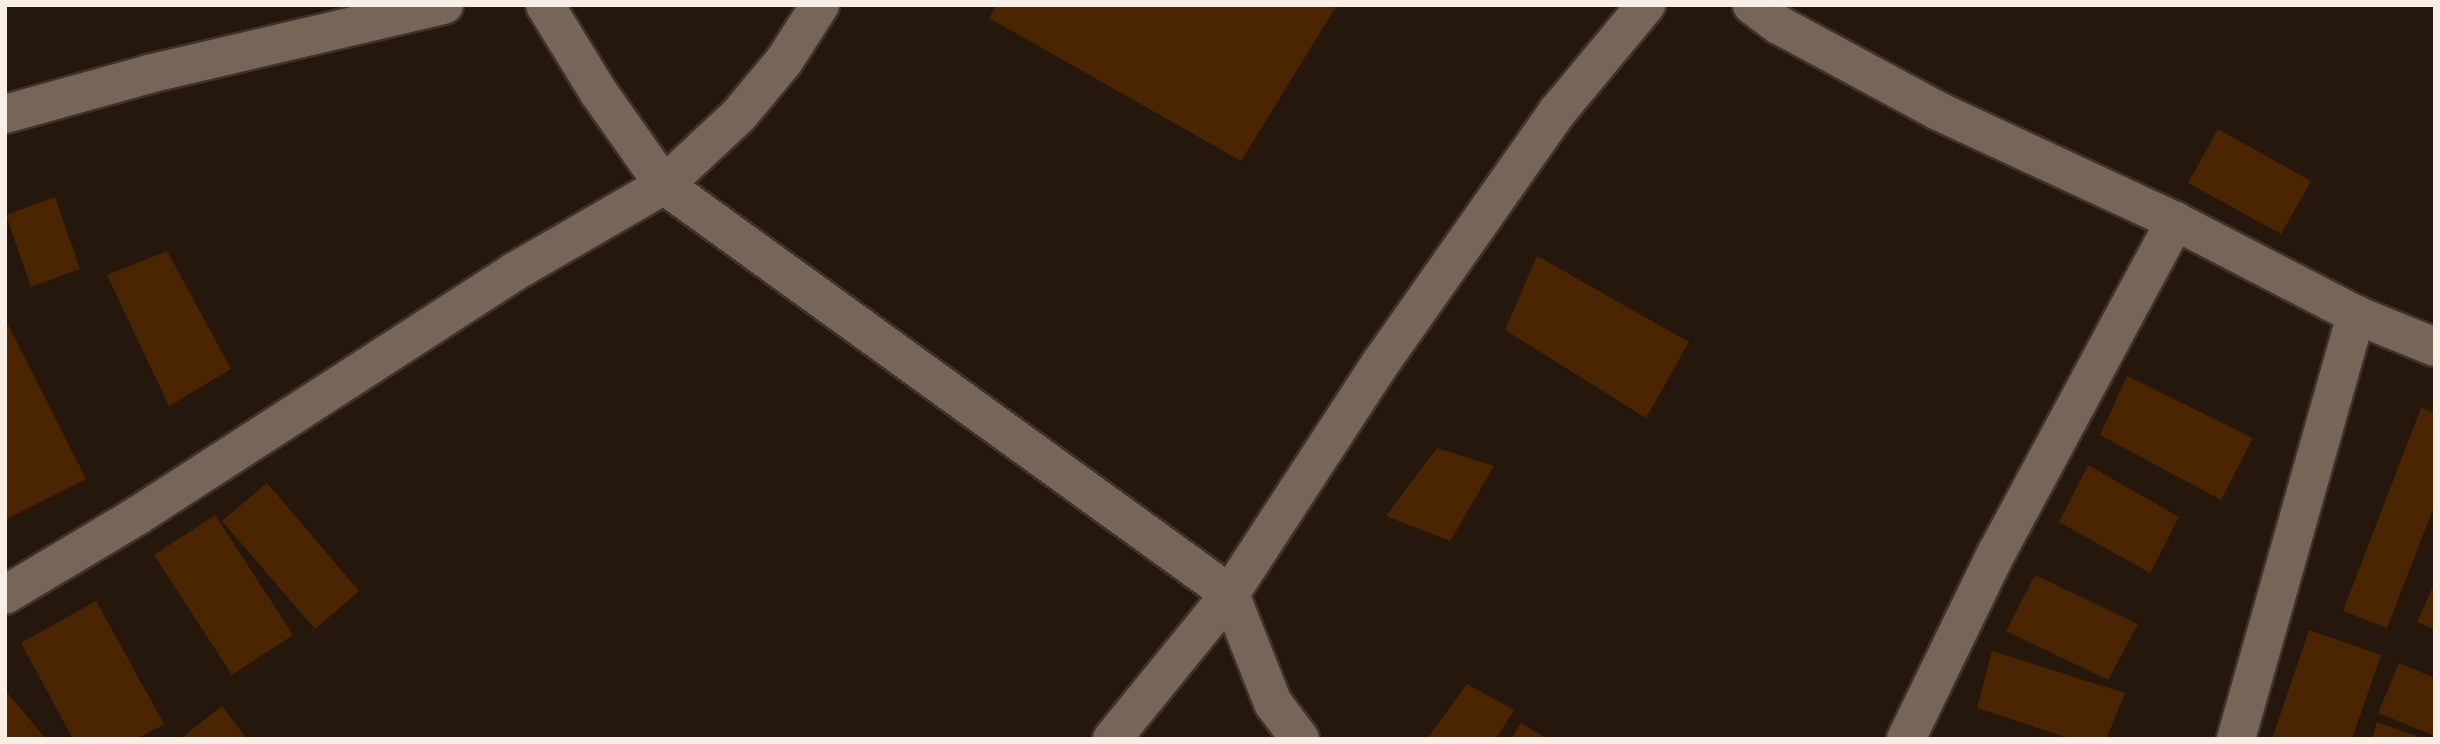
<!DOCTYPE html>
<style>
body{margin:0}
#map{position:relative;width:2440px;height:744px;overflow:hidden;background:#26170c;font-family:"Playfair Display",serif}
div>[style]{position:absolute}
.building>*{inset:0;background:#4b2401}
.roads{filter:drop-shadow(2px 0 #3e322e) drop-shadow(-2px 0 #3e322e) drop-shadow(0 2px #3e322e) drop-shadow(0 -2px #3e322e)}
.street>*{height:38px;margin:-19px;padding:0 19px;transform-origin:19px;border-radius:19px;background:#776557}
span{translate:-50% -50%;white-space:nowrap;text-align:center;line-height:1.15;-webkit-text-stroke:7px #1d0e04;paint-order:stroke}
.frame{position:absolute;inset:0;border:7px solid #f9eee6;pointer-events:none}
</style>
<div id="map">
<div class="building">
<i style="clip-path:polygon(997px 5px,1337px 5px,1241px 161px,989px 18px)"></i>
<i style="clip-path:polygon(2218px 129px,2311px 181px,2281px 234px,2188px 183px)"></i>
<i style="clip-path:polygon(55px 197px,80px 269px,31px 287px,6px 215px)"></i>
<i style="clip-path:polygon(167px 251px,231px 369px,169px 406px,107px 275px)"></i>
<i style="clip-path:polygon(1537px 256px,1689px 342px,1646px 418px,1505px 330px)"></i>
<i style="clip-path:polygon(5px 319px,86px 479px,5px 520px)"></i>
<i style="clip-path:polygon(2127px 376px,2253px 438px,2221px 500px,2100px 435px)"></i>
<i style="clip-path:polygon(2421px 408px,2435px 413px,2435px 504px,2387px 628px,2343px 611px)"></i>
<i style="clip-path:polygon(1437px 448px,1494px 466px,1450px 541px,1386px 516px)"></i>
<i style="clip-path:polygon(2088px 465px,2179px 517px,2150px 573px,2059px 522px)"></i>
<i style="clip-path:polygon(267px 483px,359px 591px,315px 629px,222px 521px)"></i>
<i style="clip-path:polygon(215px 515px,293px 635px,232px 675px,154px 555px)"></i>
<i style="clip-path:polygon(2035px 575px,2138px 624px,2108px 680px,2006px 631px)"></i>
<i style="clip-path:polygon(2435px 582px,2435px 630px,2417px 622px)"></i>
<i style="clip-path:polygon(96px 601px,164px 724px,137px 739px,73px 739px,21px 643px)"></i>
<i style="clip-path:polygon(2309px 630px,2381px 655px,2352px 739px,2272px 739px)"></i>
<i style="clip-path:polygon(1992px 651px,2125px 693px,2106px 739px,2071px 739px,1977px 708px)"></i>
<i style="clip-path:polygon(2399px 663px,2435px 678px,2435px 736px,2378px 713px)"></i>
<i style="clip-path:polygon(1467px 684px,1514px 710px,1496px 739px,1427px 739px)"></i>
<i style="clip-path:polygon(5px 690px,46px 739px,5px 739px)"></i>
<i style="clip-path:polygon(222px 706px,247px 739px,180px 739px)"></i>
<i style="clip-path:polygon(2377px 722px,2422px 738px,2422px 739px,2372px 739px)"></i>
<i style="clip-path:polygon(1521px 723px,1548px 739px,1511px 739px)"></i>
</div>
<div class="roads">
<div class="street">
<i style="left:545px;top:5px;width:103px;rotate:58.5deg"></i>
<i style="left:599px;top:93px;width:113px;rotate:54.8deg"></i>
<i style="left:664px;top:185px;width:698px;rotate:35.85deg"></i>
<i style="left:1230px;top:594px;width:117px;rotate:68.5deg"></i>
<i style="left:1273px;top:703px;width:45px;rotate:53.1deg"></i>
<i style="left:1752px;top:5px;width:34px;rotate:37deg"></i>
<i style="left:1779px;top:25px;width:181px;rotate:28.4deg"></i>
<i style="left:1938px;top:111px;width:261px;rotate:24.9deg"></i>
<i style="left:2175px;top:221px;width:204px;rotate:27.4deg"></i>
<i style="left:2356px;top:315px;width:85px;rotate:22.1deg"></i>
<i style="left:5px;top:114px;width:149px;rotate:-15.5deg"></i>
<i style="left:149px;top:74px;width:303px;rotate:-13.2deg"></i>
<i style="left:5px;top:595px;width:154px;rotate:-30.9deg"></i>
<i style="left:137px;top:516px;width:449px;rotate:-32.9deg"></i>
<i style="left:514px;top:272px;width:173px;rotate:-30.1deg"></i>
<i style="left:664px;top:185px;width:103px;rotate:-43deg"></i>
<i style="left:739px;top:115px;width:70px;rotate:-50.2deg"></i>
<i style="left:784px;top:61px;width:67px;rotate:-57.3deg"></i>
<i style="left:1112px;top:739px;width:187px;rotate:-50.9deg"></i>
<i style="left:1230px;top:594px;width:275px;rotate:-56.9deg"></i>
<i style="left:1380px;top:364px;width:309px;rotate:-54.9deg"></i>
<i style="left:1558px;top:111px;width:138px;rotate:-50.3deg"></i>
<i style="left:1906px;top:739px;width:208px;rotate:-64.1deg"></i>
<i style="left:1997px;top:552px;width:376px;rotate:-61.7deg"></i>
<i style="left:2236px;top:739px;width:441px;rotate:-74.2deg"></i>
</div>
</div>
<div class="frame"></div>
</div>
